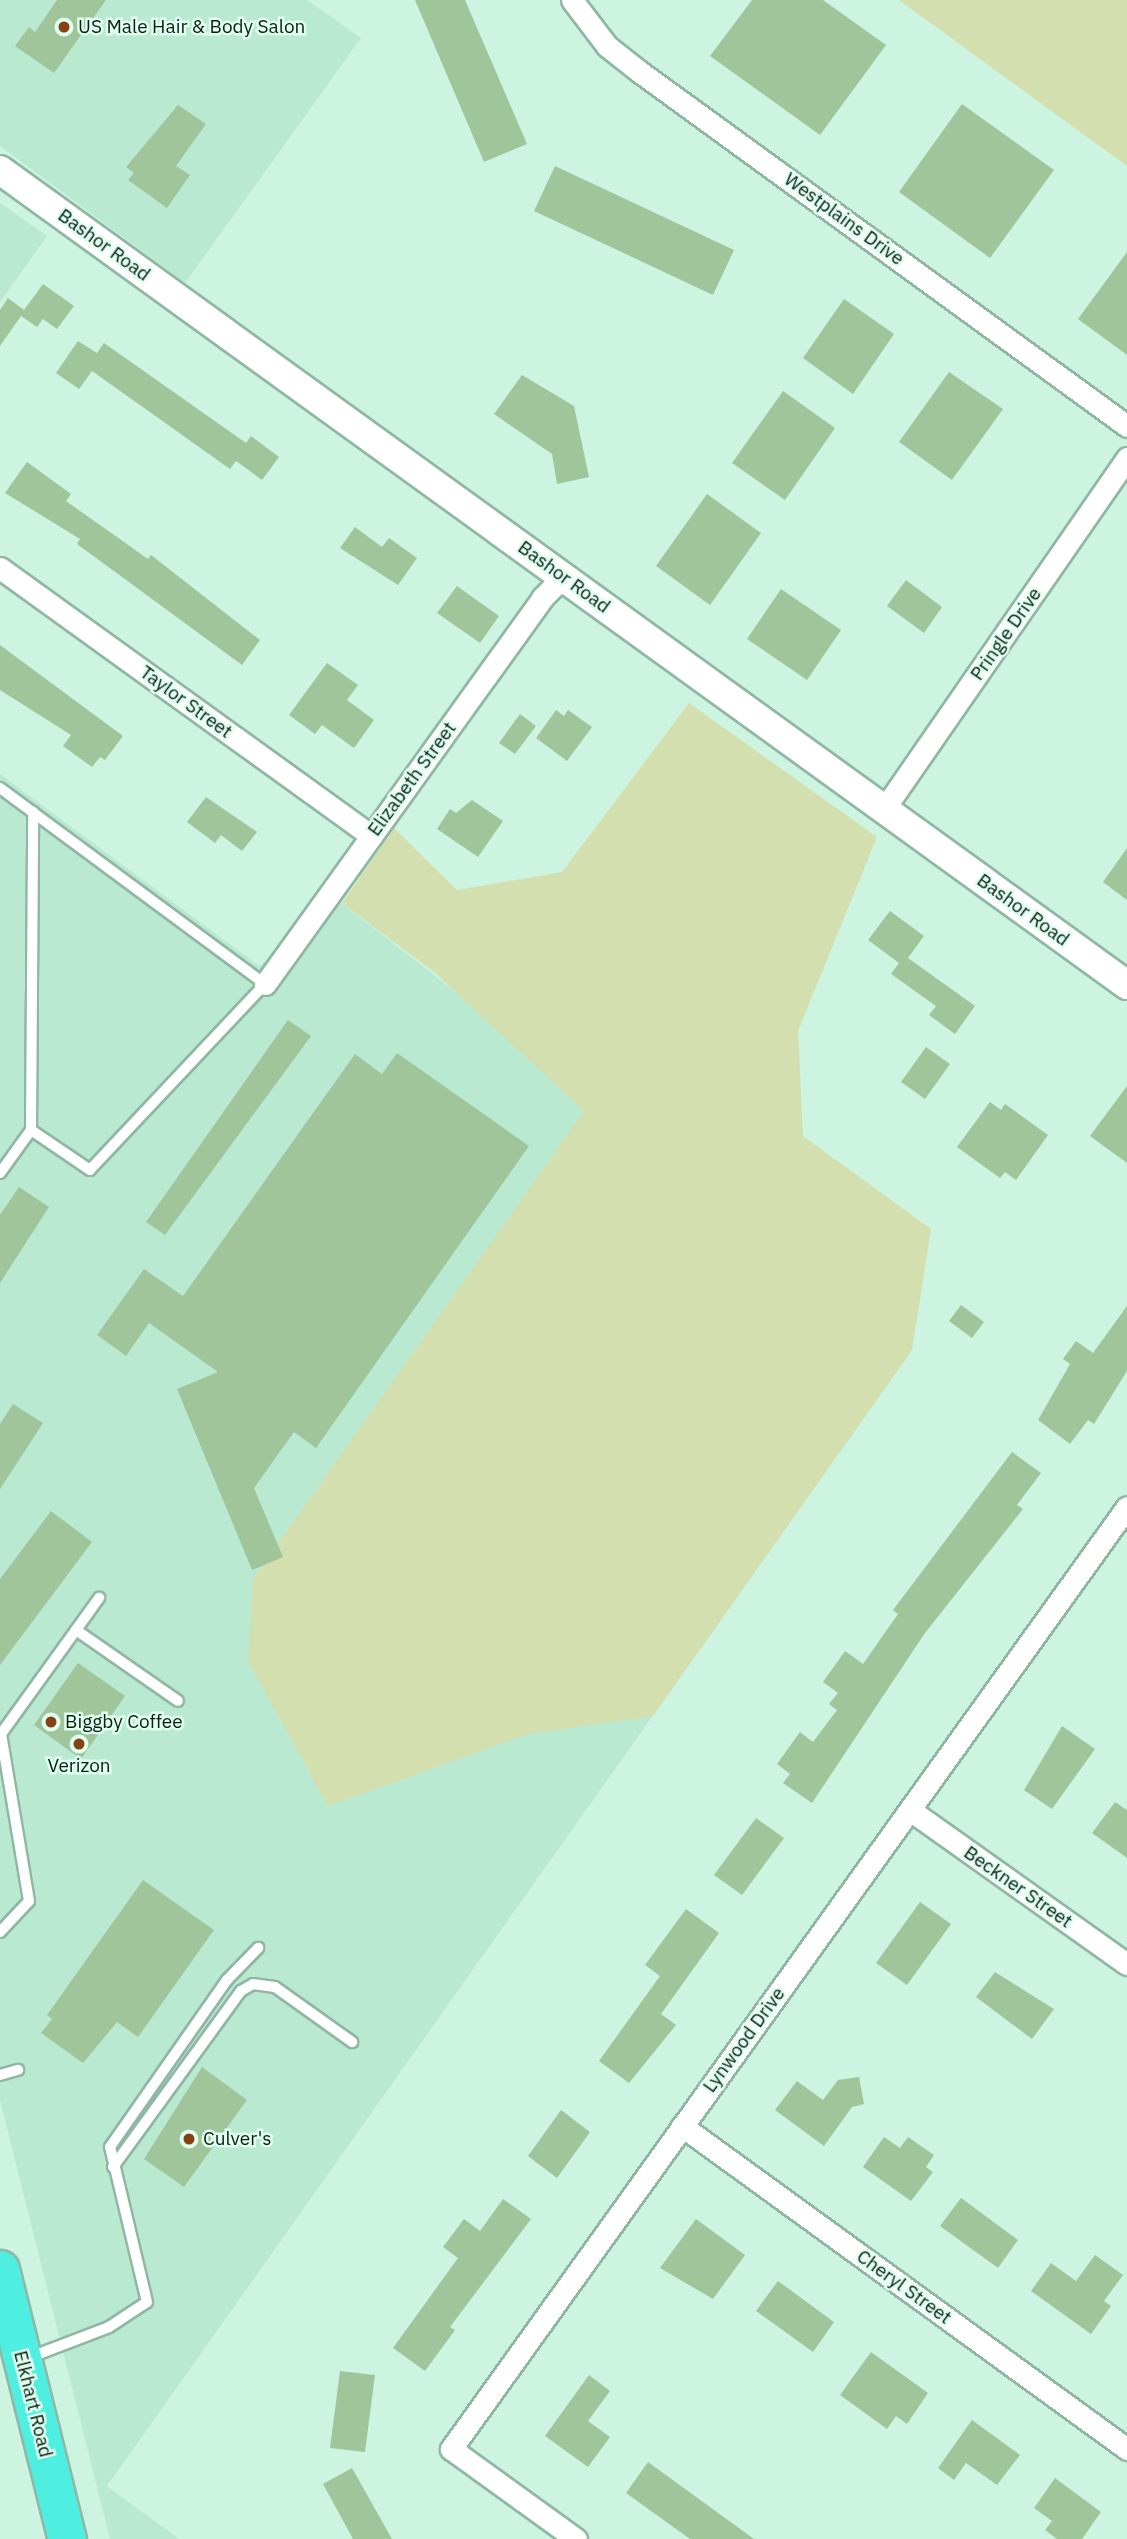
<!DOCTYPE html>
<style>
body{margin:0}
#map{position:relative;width:1127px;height:2539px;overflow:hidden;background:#ccf4e0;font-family:"IBM Plex Sans",sans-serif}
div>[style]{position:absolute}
.built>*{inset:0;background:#bae9d2}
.green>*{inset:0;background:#d3dfae}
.building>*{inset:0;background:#a1c59b}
.roads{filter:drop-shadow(2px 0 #90b7a4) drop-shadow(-2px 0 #90b7a4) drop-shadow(0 2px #90b7a4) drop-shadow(0 -2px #90b7a4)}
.lane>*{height:10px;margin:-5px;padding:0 5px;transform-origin:5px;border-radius:5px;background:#fff}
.street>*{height:21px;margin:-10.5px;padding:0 10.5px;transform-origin:10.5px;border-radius:10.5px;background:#fff}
.secondary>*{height:28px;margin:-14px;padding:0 14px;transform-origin:14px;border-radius:14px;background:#fff}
.highway>*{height:37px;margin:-18.5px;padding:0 18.5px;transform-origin:18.5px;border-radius:18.5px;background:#4eeee0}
.dots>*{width:19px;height:19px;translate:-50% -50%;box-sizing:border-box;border:4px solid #dfffef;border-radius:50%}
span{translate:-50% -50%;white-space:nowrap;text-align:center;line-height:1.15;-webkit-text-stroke:5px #dfffef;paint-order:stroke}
.poi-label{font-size:19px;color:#0e1d16}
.left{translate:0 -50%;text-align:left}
.street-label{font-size:19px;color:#0e1d16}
</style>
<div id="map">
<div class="built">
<i style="clip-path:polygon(0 0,307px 0,361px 38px,185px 283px,0 146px)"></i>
<i style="clip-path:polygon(0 203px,47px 236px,0 302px)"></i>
<i style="clip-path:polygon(0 774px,259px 966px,342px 903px,912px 1350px,107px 2486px,179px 2539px,110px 2539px,0 2100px)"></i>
</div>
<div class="green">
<i style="clip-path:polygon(899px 0,1127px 0,1127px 166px)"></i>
<i style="clip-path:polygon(689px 703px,877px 837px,798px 1031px,803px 1136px,931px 1229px,912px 1350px,653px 1716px,528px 1734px,328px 1806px,248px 1661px,253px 1579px,584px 1111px,434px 972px,342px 903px,394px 828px,457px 890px,562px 872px)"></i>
</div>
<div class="building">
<i style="clip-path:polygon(57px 0,106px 0,54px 73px,15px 46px,29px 27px,35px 32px)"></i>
<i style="clip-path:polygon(415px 0,465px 0,527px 144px,484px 162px)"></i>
<i style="clip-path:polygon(752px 0,823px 0,886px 45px,820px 135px,710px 56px)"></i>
<i style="clip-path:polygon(962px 104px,1054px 170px,990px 258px,899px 192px)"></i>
<i style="clip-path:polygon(178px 105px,206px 124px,176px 166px,190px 175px,167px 208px,128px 180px,134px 173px,126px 167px)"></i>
<i style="clip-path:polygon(555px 166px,734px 250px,713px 295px,534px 211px)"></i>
<i style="clip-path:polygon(1127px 252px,1127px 355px,1078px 319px)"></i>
<i style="clip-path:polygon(43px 284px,74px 306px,57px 329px,43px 319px,37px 327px,21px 316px,0 346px,0 310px,8px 298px,24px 310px)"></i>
<i style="clip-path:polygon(844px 299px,894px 334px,853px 394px,803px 358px)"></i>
<i style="clip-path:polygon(78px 341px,97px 353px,104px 343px,246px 443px,251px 436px,279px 457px,262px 480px,236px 461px,230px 469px,92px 371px,79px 389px,56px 373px)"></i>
<i style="clip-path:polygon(949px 372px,1003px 409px,952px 480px,899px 442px)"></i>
<i style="clip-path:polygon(522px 375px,574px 406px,589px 477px,557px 484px,552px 454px,494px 414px)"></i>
<i style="clip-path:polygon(783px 391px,835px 428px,785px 500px,732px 463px)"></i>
<i style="clip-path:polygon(27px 462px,71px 494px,66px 501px,148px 559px,151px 555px,260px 640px,242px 665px,77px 544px,80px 539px,5px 493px)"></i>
<i style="clip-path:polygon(707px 494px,761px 533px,710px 605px,656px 566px)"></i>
<i style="clip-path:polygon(355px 527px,382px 547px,389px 538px,417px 558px,398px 585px,340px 548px)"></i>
<i style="clip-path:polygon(906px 580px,942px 607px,924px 633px,887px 606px)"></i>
<i style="clip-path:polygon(457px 586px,499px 616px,480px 643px,437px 613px)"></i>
<i style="clip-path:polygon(781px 589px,841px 630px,807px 680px,747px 639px)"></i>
<i style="clip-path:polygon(0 645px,123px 736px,105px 760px,100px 757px,92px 767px,63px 746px,71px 735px,0 690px)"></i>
<i style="clip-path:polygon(327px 663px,358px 685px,347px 700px,374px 720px,354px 748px,322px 725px,315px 734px,289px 715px)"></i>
<i style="clip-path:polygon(556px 710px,564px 716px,568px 710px,592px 727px,567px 761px,536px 738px)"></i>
<i style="clip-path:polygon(520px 714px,536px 726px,515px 754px,499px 743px)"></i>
<i style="clip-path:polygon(206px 797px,257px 832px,242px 851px,221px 835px,215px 843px,187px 822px)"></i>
<i style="clip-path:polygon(472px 800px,503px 821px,478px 857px,437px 829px,450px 809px,456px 813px)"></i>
<i style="clip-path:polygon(1127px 848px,1127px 900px,1103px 882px)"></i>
<i style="clip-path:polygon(890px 911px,924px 936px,908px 958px,975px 1006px,955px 1034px,929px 1015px,936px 1006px,891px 974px,899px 963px,868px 940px)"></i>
<i style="clip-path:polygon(288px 1020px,311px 1036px,165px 1235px,146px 1222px)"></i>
<i style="clip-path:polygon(926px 1047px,950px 1064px,925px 1099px,901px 1082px)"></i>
<i style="clip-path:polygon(397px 1053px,529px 1146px,316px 1448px,294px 1432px,254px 1488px,283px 1557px,252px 1570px,177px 1389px,218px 1372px,149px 1323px,126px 1356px,97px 1335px,144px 1269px,183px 1296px,355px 1054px,382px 1074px)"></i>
<i style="clip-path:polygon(1127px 1086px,1127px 1163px,1090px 1136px)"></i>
<i style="clip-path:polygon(990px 1102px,1001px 1110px,1005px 1104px,1048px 1135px,1016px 1180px,1005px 1172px,1000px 1178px,957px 1147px)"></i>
<i style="clip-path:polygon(19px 1187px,49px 1207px,0 1283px,0 1215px)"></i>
<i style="clip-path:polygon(961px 1305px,984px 1322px,972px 1338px,949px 1321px)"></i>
<i style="clip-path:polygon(1127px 1306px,1127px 1371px,1094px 1424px,1088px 1420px,1070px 1444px,1038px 1420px,1070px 1364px,1063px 1359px,1076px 1341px,1093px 1353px)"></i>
<i style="clip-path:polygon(13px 1404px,43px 1423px,0 1489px,0 1424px)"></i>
<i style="clip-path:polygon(1012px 1452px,1041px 1473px,1017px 1505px,1023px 1509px,925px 1633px,812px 1803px,783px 1783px,790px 1774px,777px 1764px,800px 1732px,813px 1742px,837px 1710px,829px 1704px,838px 1693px,823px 1682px,845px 1651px,863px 1664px,898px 1614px,893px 1610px)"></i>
<i style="clip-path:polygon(51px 1511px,92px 1542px,0 1665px,0 1579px)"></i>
<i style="clip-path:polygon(78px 1663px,125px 1696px,81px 1759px,34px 1725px)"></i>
<i style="clip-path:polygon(1062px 1726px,1095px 1749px,1052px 1809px,1024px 1790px)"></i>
<i style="clip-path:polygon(1115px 1802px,1127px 1810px,1127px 1858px,1092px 1833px)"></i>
<i style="clip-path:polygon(756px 1818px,784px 1838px,742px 1895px,714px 1875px)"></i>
<i style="clip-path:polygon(143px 1880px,214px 1930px,138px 2037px,117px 2022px,83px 2063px,41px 2033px,52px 2019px,47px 2015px)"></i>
<i style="clip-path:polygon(920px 1902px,951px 1924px,907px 1985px,876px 1963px)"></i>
<i style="clip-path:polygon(686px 1909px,719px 1933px,661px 2014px,676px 2025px,629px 2083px,599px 2061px,660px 1976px,645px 1965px)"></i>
<i style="clip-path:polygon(995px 1972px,1054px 2009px,1032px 2039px,976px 1997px)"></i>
<i style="clip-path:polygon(202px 2067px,247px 2100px,184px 2187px,144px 2159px)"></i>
<i style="clip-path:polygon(859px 2077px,864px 2104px,852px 2107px,824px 2146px,775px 2110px,797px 2081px,823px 2100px,838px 2080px)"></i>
<i style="clip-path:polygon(561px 2110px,590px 2132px,557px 2178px,528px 2156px)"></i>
<i style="clip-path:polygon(884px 2137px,900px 2148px,908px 2137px,934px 2155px,926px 2167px,933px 2172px,911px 2201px,863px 2167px)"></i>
<i style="clip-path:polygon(961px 2198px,1018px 2240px,998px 2268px,940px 2226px)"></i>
<i style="clip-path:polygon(503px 2199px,531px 2219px,450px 2327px,455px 2330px,425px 2371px,393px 2348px,458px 2258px,443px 2247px,464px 2219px,480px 2231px)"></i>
<i style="clip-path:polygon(696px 2219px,745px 2255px,713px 2299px,660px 2268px)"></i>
<i style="clip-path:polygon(1095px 2255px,1123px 2275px,1104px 2301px,1111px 2306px,1091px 2334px,1031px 2291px,1051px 2263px,1076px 2281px)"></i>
<i style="clip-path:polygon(778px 2281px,834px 2322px,813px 2352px,756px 2311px)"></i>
<i style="clip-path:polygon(871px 2352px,928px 2393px,907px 2424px,896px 2416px,887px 2429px,840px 2395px)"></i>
<i style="clip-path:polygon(340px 2371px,375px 2375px,365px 2452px,330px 2448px)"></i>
<i style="clip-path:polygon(589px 2375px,610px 2391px,588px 2421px,610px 2437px,588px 2467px,545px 2436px)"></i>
<i style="clip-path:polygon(972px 2420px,1020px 2455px,997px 2485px,966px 2463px,954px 2480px,938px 2468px)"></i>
<i style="clip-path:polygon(648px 2462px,754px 2539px,690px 2539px,626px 2493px)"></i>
<i style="clip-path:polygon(352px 2468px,392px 2539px,353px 2539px,323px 2484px)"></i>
<i style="clip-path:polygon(1055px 2478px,1101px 2512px,1082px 2539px,1057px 2539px,1045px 2530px,1052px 2521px,1034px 2508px)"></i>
</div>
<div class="roads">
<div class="lane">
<i style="left:0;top:788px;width:330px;rotate:36.5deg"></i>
<i style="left:265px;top:984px;width:255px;rotate:133.3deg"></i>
<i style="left:90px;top:1170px;width:71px;rotate:-145.9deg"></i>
<i style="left:0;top:1173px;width:53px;rotate:-54.2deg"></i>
<i style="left:31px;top:1130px;width:318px;rotate:-89.6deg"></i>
<i style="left:76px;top:1630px;width:124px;rotate:34.8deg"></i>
<i style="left:0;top:1932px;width:42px;rotate:-46.9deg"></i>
<i style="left:29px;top:1901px;width:169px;rotate:-99.5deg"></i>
<i style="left:1px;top:1734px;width:168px;rotate:-54.2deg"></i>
<i style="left:0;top:2075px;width:19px;rotate:-16deg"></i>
<i style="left:113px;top:2167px;width:218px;rotate:-54deg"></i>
<i style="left:241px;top:1991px;width:14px;rotate:-30deg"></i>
<i style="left:253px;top:1984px;width:22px;rotate:8deg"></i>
<i style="left:275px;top:1987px;width:95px;rotate:35.5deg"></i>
<i style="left:28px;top:2358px;width:87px;rotate:-20.9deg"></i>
<i style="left:109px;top:2327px;width:45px;rotate:-33.3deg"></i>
<i style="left:147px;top:2302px;width:159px;rotate:-103.4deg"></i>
<i style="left:110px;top:2147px;width:204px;rotate:-55deg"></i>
<i style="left:227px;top:1980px;width:45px;rotate:-45.9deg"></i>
</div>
<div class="street">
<i style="left:572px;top:0;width:58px;rotate:52.7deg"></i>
<i style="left:607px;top:46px;width:42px;rotate:38.2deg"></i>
<i style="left:640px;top:72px;width:602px;rotate:36.01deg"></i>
<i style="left:0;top:568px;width:458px;rotate:35.8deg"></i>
<i style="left:884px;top:809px;width:427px;rotate:-55.3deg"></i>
<i style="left:265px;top:984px;width:475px;rotate:-54.3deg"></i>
<i style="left:542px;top:598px;width:30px;rotate:-45deg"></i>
<i style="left:910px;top:1810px;width:266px;rotate:35.4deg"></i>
<i style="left:682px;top:2126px;width:550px;rotate:35.97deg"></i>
<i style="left:576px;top:2539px;width:154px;rotate:-144.2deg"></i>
<i style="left:451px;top:2449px;width:1159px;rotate:-54.34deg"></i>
</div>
<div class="secondary">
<i style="left:0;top:170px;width:1391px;rotate:35.87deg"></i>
</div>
<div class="highway">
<i style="left:0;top:2269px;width:278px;rotate:76.1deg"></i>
</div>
</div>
<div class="dots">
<i style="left:64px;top:27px;background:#854213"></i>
<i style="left:51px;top:1722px;background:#854213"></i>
<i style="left:79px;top:1744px;background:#854213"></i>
<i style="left:189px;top:2139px;background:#854213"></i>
</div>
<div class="poi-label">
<span class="left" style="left:78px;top:27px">US Male Hair &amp; Body Salon</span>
<span class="left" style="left:65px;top:1722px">Biggby Coffee</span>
<span style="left:79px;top:1766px">Verizon</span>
<span class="left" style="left:203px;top:2139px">Culver's</span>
</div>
<div class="street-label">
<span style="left:844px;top:219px;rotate:36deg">Westplains Drive</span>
<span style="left:104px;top:245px;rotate:36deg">Bashor Road</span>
<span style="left:564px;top:577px;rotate:36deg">Bashor Road</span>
<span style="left:1006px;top:634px;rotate:-55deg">Pringle Drive</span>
<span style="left:186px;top:702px;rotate:36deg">Taylor Street</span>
<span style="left:412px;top:779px;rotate:-54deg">Elizabeth Street</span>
<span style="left:1023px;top:910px;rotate:36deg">Bashor Road</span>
<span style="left:1018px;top:1887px;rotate:35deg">Beckner Street</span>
<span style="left:744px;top:2040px;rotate:-54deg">Lynwood Drive</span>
<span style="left:904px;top:2287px;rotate:36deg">Cheryl Street</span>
<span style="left:33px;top:2404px;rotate:76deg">Elkhart Road</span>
</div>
</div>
